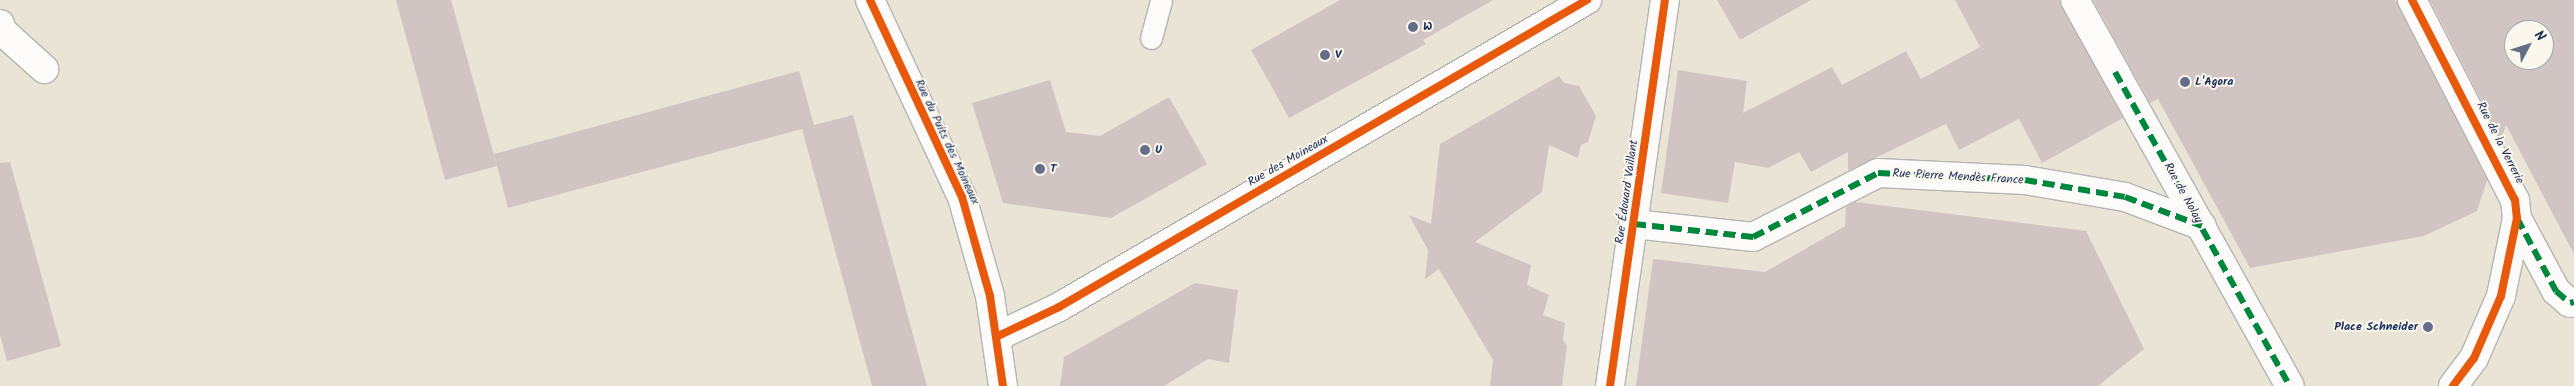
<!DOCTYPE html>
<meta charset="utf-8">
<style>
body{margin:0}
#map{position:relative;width:2574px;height:386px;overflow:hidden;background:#eae4d7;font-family:Kalam,sans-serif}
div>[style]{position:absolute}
.building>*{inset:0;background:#d1c5c4}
.roads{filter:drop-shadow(1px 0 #b6b4b0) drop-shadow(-1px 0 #b6b4b0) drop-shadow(0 1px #b6b4b0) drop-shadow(0 -1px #b6b4b0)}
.service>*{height:21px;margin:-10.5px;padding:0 10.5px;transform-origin:10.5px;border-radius:10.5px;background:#fcfbf9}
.pedestrian>*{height:28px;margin:-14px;padding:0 14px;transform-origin:14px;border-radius:14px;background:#fcfbf9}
.minor>*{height:28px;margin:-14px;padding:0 14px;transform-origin:14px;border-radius:14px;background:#fcfbf9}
.quiet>*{height:6px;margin-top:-3px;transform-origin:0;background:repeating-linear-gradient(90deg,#00873e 0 12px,transparent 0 18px)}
.cycleway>*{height:8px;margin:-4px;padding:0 4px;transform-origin:4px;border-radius:4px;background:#e8590c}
.dots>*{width:14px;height:14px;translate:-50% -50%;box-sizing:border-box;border:2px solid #fbf7ec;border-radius:50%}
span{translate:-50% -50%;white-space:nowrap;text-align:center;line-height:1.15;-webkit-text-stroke:4px #fbf7ec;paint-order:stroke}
.poi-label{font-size:12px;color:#1b2f5e;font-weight:700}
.left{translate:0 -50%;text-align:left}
.right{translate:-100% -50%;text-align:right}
.street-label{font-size:12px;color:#1b2f5e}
.north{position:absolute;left:2504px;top:20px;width:50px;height:50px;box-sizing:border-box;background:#fbf7ec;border:1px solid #a1a7b3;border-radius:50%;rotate:50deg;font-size:14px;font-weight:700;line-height:20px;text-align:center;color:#1b2f5e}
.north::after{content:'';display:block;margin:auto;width:18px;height:22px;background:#636e88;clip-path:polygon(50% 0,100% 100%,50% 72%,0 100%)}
</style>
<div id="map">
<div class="building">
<i style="clip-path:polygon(396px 0,451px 0,497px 166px,445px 180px)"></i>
<i style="clip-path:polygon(1340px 0,1493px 0,1423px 40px,1426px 44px,1289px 118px,1251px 50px)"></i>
<i style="clip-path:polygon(1717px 0,1811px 0,1740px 40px)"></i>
<i style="clip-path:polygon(1955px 0,2059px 0,2123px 118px,2042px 163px,2019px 119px,1959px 150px,1946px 124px,1848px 171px,1848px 152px,1811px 172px,1799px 152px,1768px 168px,1735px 162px,1728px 203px,1661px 193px,1678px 70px,1747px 81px,1743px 113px,1832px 67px,1842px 85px,1906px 51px,1921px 79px,1980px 47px)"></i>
<i style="clip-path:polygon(2093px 0,2396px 0,2487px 180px,2477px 211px,2424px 236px,2250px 268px,2158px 99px,2150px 103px)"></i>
<i style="clip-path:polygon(evenodd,2430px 0,2574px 0,2574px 254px,2506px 125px,2501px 139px,2430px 0,2514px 30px,2544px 30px,2544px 60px,2514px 60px,2514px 30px)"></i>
<i style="clip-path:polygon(799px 71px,814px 125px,853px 115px,927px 386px,872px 386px,802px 129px,508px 208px,494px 154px)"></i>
<i style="clip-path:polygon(1559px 76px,1564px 83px,1579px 86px,1596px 116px,1588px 142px,1581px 145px,1578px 158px,1549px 145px,1542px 192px,1475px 242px,1531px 265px,1527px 285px,1549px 295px,1543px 315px,1565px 323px,1563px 340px,1567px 346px,1562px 386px,1490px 386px,1493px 360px,1439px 269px,1425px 279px,1428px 250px,1409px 215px,1431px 224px,1440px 144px)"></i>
<i style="clip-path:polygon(1050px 80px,1066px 132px,1100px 136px,1169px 97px,1207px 164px,1111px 218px,1003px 203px,972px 103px)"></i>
<i style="clip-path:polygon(10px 162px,61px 346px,7px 361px,0 335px,0 163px)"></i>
<i style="clip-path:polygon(1855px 202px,2086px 231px,2144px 349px,2098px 386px,1636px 386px,1653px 259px,1765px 272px,1845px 226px,1846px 207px)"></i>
<i style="clip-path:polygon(1195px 283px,1238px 290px,1229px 363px,1208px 359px,1164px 386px,1060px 386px,1064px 357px)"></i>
</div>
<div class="roads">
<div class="service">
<i style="left:1151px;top:38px;width:39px;rotate:-75deg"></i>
</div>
<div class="pedestrian">
<i style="left:2115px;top:72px;width:359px;rotate:60.9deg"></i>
<i style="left:2517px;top:218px;width:83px;rotate:61.9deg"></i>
<i style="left:2556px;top:291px;width:18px;rotate:41deg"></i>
<i style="left:2570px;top:303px;width:4px;rotate:-14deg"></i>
<i style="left:1634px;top:224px;width:120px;rotate:6.2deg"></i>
<i style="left:1753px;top:237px;width:140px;rotate:-27.1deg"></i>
<i style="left:1878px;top:173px;width:147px;rotate:2.7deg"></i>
<i style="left:2025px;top:180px;width:101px;rotate:9.6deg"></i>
<i style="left:2125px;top:197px;width:82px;rotate:20.6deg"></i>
</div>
<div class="minor">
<i style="left:870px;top:0;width:217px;rotate:65deg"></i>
<i style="left:962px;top:197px;width:103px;rotate:74.2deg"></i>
<i style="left:990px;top:296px;width:91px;rotate:81.8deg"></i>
<i style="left:2075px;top:0;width:82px;rotate:60.9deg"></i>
<i style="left:2412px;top:0;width:225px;rotate:62.8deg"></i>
<i style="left:2515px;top:200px;width:18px;rotate:84deg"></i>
<i style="left:2517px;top:218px;width:80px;rotate:101.6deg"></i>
<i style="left:2501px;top:296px;width:68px;rotate:113.5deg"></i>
<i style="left:2474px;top:358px;width:35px;rotate:127deg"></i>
<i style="left:0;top:24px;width:7px;rotate:74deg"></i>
<i style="left:2px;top:31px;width:57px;rotate:42.1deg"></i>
<i style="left:998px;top:336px;width:68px;rotate:-25.4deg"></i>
<i style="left:1059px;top:307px;width:611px;rotate:-30.18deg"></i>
<i style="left:1610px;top:386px;width:390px;rotate:-81.9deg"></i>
</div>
</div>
<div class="quiet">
<i style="left:2115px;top:72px;width:359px;rotate:60.9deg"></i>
<i style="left:2517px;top:218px;width:83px;rotate:61.9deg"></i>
<i style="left:2556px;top:291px;width:18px;rotate:41deg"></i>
<i style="left:2570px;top:303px;width:4px;rotate:-14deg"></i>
<i style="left:1634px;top:224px;width:120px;rotate:6.2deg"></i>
<i style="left:1753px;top:237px;width:140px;rotate:-27.1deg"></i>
<i style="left:1878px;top:173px;width:147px;rotate:2.7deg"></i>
<i style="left:2025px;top:180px;width:101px;rotate:9.6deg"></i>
<i style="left:2125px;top:197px;width:82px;rotate:20.6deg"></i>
</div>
<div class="cycleway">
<i style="left:870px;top:0;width:217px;rotate:65deg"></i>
<i style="left:962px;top:197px;width:103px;rotate:74.2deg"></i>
<i style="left:990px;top:296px;width:91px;rotate:81.8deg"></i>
<i style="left:2412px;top:0;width:225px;rotate:62.8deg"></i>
<i style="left:2515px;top:200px;width:18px;rotate:84deg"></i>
<i style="left:2517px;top:218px;width:80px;rotate:101.6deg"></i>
<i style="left:2501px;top:296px;width:68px;rotate:113.5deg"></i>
<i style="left:2474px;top:358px;width:35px;rotate:127deg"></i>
<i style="left:998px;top:336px;width:68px;rotate:-25.4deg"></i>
<i style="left:1059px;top:307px;width:611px;rotate:-30.18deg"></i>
<i style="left:1610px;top:386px;width:390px;rotate:-81.9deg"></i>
</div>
<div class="dots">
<i style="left:1413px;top:27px;background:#636e88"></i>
<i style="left:1325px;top:55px;background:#636e88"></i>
<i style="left:2185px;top:82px;background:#636e88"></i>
<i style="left:1145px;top:150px;background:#636e88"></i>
<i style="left:1040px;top:169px;background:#636e88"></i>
<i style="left:2428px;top:327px;background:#636e88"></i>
</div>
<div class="poi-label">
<span class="left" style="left:1423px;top:27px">W</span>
<span class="left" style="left:1335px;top:55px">V</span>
<span class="left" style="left:2195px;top:82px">L'Agora</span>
<span class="left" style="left:1155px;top:150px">U</span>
<span class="left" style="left:1050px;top:169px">T</span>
<span class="right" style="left:2418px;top:327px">Place Schneider</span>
</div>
<div class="street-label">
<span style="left:947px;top:142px;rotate:65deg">Rue du Puits des Moineaux</span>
<span style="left:2500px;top:143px;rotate:63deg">Rue de la Verrerie</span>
<span style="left:1288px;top:161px;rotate:-30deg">Rue des Moineaux</span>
<span style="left:1958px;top:177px;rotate:3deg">Rue Pierre Mendès France</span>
<span style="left:1627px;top:192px;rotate:-82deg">Rue Édouard Vaillant</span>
<span style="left:2183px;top:193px;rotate:61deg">Rue de Nolay</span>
</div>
<div class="north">N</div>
</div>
